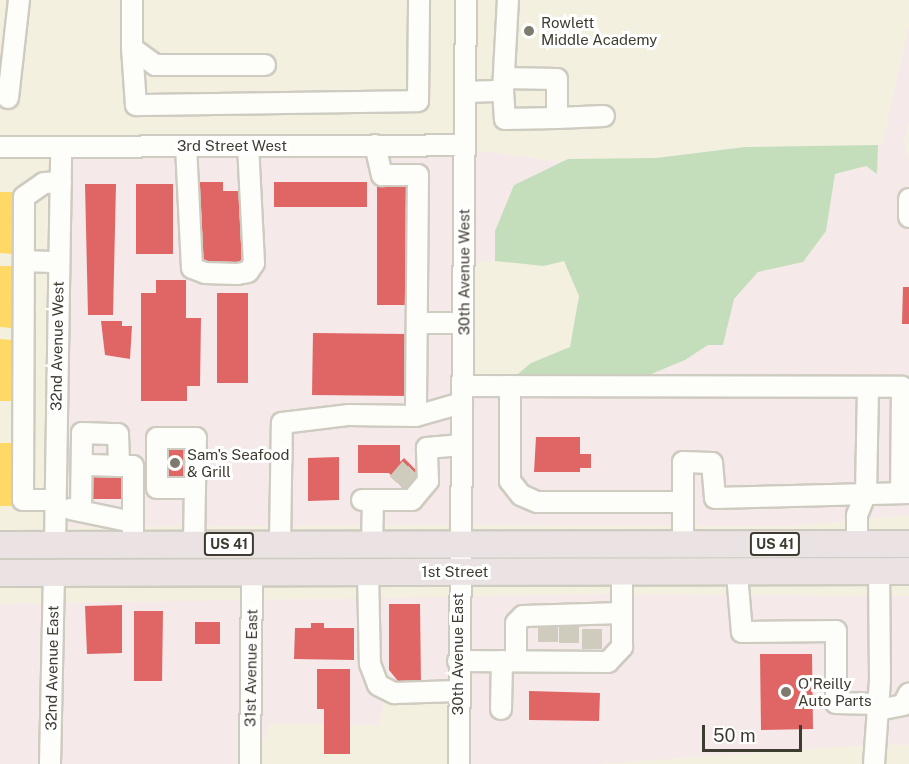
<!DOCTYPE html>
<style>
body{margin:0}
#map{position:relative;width:909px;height:764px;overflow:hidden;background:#f4f0e0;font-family:"Public Sans",sans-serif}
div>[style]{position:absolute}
.commercial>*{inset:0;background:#f6e9ea}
.green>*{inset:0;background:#c4debc}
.homes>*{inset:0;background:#ffd966}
.shops>*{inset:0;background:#e06666}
.minor-tunnel>*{height:20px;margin-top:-10px;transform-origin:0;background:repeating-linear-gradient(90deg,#d0ccbd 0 20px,transparent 0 30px)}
.roads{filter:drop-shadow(2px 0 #cecbc0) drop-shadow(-2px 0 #cecbc0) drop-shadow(0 2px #cecbc0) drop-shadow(0 -2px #cecbc0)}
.minor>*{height:20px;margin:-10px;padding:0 10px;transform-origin:10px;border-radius:10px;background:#fdfdfa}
.major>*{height:26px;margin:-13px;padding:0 13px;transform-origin:13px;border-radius:13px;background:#ebe3e3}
.dots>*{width:16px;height:16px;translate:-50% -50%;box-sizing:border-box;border:3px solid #fff;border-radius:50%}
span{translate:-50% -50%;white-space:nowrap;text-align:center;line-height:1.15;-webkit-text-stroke:6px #fff;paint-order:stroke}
.shield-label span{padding:2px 4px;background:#fff;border:2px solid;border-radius:4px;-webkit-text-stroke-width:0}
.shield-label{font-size:14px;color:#3e3b30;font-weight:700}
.poi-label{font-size:15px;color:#3e3b30}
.left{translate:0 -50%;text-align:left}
.street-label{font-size:15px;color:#3e3b30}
.scale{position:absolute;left:702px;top:725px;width:100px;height:27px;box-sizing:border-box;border:3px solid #3e3b30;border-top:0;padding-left:8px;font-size:18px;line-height:21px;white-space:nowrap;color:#3e3b30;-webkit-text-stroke:4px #fff;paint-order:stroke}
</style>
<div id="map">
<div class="commercial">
<i style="clip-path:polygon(909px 26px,909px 121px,904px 143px,909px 159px,909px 515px,794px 526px,465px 525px,470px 395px,574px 384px,596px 397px,685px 360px,708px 345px,723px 345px,734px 299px,758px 272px,803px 262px,826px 231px,835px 174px,866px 166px,877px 173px,878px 145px,882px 145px)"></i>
<i style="clip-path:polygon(472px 150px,561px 162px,514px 185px,495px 231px,495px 261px,472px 263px)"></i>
<i style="clip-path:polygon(457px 152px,450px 525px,62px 527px,71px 154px)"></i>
<i style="clip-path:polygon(613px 594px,873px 596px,868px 745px,595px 764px,467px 764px,465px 596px)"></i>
<i style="clip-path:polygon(889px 596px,909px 596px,909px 745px,883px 744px)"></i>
<i style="clip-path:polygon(450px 597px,451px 764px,449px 702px,385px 699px,379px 725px,270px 724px,258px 753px,260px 600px)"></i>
<i style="clip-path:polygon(244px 600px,243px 764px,58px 764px,62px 603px)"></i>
<i style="clip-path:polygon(46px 603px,42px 764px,0 764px,0 604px)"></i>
</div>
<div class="green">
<i style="clip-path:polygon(878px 145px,877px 174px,866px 166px,835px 174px,826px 231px,803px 262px,758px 272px,734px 299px,723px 345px,708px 345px,685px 360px,596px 397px,573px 384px,501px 388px,531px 363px,570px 347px,579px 296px,564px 261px,544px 266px,495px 261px,495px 231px,514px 185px,568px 159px,656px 158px,745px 147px)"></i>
</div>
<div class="homes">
<i style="clip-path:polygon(0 192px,13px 192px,12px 254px,0 253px)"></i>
<i style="clip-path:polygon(0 266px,12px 266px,12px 328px,0 327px)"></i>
<i style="clip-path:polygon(0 339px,12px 340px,12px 401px,0 401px)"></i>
<i style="clip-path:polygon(0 443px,11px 443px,11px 506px,0 506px)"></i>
</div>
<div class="shops">
<i style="clip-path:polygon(198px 182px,223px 182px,223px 191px,248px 191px,247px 266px,197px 265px)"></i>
<i style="clip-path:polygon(274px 182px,367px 182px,367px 207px,274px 207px)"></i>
<i style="clip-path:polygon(377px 182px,408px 182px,409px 305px,377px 305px)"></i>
<i style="clip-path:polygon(85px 184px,116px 184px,113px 315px,88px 315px)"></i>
<i style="clip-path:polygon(136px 184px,173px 184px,173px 254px,136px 254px)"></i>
<i style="clip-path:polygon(156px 280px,186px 280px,186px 318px,201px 318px,200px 386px,187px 386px,187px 401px,141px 401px,141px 293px,156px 293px)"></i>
<i style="clip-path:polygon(903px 287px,909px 287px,909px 324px,902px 324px)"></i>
<i style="clip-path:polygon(217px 293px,248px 293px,248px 383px,217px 383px)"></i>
<i style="clip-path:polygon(101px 321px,122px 321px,122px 326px,132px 326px,130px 359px,105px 355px)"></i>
<i style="clip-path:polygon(313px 333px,407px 334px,407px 396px,312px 395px)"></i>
<i style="clip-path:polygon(536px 437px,580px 437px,580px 454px,591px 454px,591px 468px,580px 468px,580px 472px,534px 472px)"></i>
<i style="clip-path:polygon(358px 445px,400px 445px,400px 462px,404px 458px,423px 477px,407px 493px,389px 473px,358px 473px)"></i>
<i style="clip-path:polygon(165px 448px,186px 448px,186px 478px,165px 478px)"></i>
<i style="clip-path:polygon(339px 457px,339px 500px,308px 501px,308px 458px)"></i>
<i style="clip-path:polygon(91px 470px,117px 470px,117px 476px,129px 476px,131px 499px,91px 499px)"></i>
<i style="clip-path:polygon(389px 604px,420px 604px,421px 686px,402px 686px,389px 670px)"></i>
<i style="clip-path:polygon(122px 605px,122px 653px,87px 654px,85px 606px)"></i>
<i style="clip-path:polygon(134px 611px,163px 611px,162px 681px,134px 681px)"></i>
<i style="clip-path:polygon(195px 622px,220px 622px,220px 644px,195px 644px)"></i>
<i style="clip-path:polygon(311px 623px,324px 623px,324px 628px,354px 628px,354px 660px,294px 659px,295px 628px,311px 628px)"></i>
<i style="clip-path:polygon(760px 654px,812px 654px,813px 729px,761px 730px)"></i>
<i style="clip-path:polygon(317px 669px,350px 669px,350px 754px,324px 754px,324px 709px,317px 709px)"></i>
<i style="clip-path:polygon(529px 691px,600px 693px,599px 721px,529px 720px)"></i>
</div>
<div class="minor-tunnel">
<i style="left:397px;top:483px;width:23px;rotate:-49deg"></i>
<i style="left:548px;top:622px;width:27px;rotate:90deg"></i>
<i style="left:569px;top:623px;width:26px;rotate:90deg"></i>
<i style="left:592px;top:649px;width:27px;rotate:-90deg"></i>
</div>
<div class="roads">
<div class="minor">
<i style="left:132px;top:0;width:48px;rotate:90deg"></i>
<i style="left:132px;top:48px;width:29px;rotate:36deg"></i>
<i style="left:155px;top:65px;width:110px"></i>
<i style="left:132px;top:48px;width:57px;rotate:86deg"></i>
<i style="left:136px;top:105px;width:282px;rotate:-0.8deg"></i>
<i style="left:418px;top:101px;width:101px;rotate:-89.4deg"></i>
<i style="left:503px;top:91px;width:28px;rotate:86deg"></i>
<i style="left:505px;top:119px;width:52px;rotate:-1.1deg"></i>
<i style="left:557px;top:118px;width:39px;rotate:-90deg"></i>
<i style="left:557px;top:79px;width:53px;rotate:-178.9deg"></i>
<i style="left:465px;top:92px;width:38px;rotate:-2deg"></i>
<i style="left:503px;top:91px;width:91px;rotate:-86.9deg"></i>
<i style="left:8px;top:98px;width:99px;rotate:-83.6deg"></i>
<i style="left:557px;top:118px;width:47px;rotate:-2.4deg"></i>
<i style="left:375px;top:145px;width:31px;rotate:77deg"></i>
<i style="left:382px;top:175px;width:36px"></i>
<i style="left:418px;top:175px;width:241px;rotate:90.5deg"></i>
<i style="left:186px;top:146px;width:122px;rotate:87.2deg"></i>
<i style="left:192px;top:268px;width:14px;rotate:21deg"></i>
<i style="left:205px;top:273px;width:32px;rotate:2deg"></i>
<i style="left:237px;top:274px;width:11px;rotate:-10deg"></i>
<i style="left:248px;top:272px;width:11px;rotate:-56deg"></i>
<i style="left:254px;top:263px;width:117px;rotate:-92.9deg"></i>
<i style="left:0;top:147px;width:465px;rotate:-0.2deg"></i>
<i style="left:909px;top:199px;width:18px;rotate:90deg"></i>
<i style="left:24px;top:261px;width:35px;rotate:2deg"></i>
<i style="left:417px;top:323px;width:46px"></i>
<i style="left:463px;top:386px;width:439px;rotate:0.1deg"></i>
<i style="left:902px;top:387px;width:106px;rotate:90.5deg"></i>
<i style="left:510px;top:386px;width:95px;rotate:90deg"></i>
<i style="left:510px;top:481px;width:18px;rotate:52deg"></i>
<i style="left:521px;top:495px;width:17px;rotate:24deg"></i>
<i style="left:537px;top:502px;width:145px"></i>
<i style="left:119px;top:466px;width:14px"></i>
<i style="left:133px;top:466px;width:56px;rotate:90deg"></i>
<i style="left:54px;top:500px;width:31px;rotate:180deg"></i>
<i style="left:23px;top:500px;width:303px;rotate:-89.8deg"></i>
<i style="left:24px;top:197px;width:24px;rotate:-35deg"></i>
<i style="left:44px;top:183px;width:17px;rotate:-3deg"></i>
<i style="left:362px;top:500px;width:50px"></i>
<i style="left:412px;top:500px;width:25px;rotate:-50deg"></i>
<i style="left:428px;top:481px;width:33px;rotate:-92deg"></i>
<i style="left:427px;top:448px;width:34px;rotate:-5deg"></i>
<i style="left:70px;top:509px;width:64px;rotate:11.7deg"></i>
<i style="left:133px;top:522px;width:22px;rotate:90deg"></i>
<i style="left:81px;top:509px;width:76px;rotate:-89.2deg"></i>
<i style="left:82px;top:433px;width:36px;rotate:2deg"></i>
<i style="left:118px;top:434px;width:32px;rotate:88deg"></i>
<i style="left:119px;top:466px;width:37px;rotate:-178deg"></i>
<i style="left:55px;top:544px;width:397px;rotate:-89.1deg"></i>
<i style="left:194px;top:544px;width:56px;rotate:-89deg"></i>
<i style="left:195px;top:488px;width:50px;rotate:-88.9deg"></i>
<i style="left:196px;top:438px;width:39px;rotate:180deg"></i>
<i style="left:157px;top:438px;width:50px;rotate:90deg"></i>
<i style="left:157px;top:488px;width:38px"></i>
<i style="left:280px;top:544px;width:121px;rotate:-89.1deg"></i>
<i style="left:282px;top:423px;width:66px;rotate:-6.9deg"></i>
<i style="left:348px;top:415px;width:68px;rotate:0.8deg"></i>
<i style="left:416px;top:416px;width:48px;rotate:-15.8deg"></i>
<i style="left:372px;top:544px;width:44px;rotate:-88.7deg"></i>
<i style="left:683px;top:544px;width:82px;rotate:-90deg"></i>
<i style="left:683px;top:462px;width:29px;rotate:2deg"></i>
<i style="left:712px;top:463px;width:35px;rotate:85deg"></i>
<i style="left:715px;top:498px;width:194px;rotate:-1.5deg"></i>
<i style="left:857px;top:544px;width:29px;rotate:-90deg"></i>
<i style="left:857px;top:515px;width:24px;rotate:-68deg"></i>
<i style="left:866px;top:493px;width:106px;rotate:-88.9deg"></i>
<i style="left:368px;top:572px;width:92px;rotate:88.8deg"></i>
<i style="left:370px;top:664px;width:22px;rotate:69deg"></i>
<i style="left:378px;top:685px;width:18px;rotate:27deg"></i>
<i style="left:394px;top:693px;width:64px;rotate:-1.8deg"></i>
<i style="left:737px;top:574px;width:58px;rotate:85.1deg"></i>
<i style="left:742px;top:632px;width:94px;rotate:-0.6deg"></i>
<i style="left:836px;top:631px;width:72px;rotate:90deg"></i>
<i style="left:836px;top:703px;width:42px;rotate:1.4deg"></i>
<i style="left:458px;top:661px;width:150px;rotate:0.4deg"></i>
<i style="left:608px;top:662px;width:21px;rotate:-47deg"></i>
<i style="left:622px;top:647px;width:76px;rotate:-90deg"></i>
<i style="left:516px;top:661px;width:38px;rotate:-90deg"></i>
<i style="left:516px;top:623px;width:10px;rotate:-45deg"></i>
<i style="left:523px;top:616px;width:99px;rotate:-1.7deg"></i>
<i style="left:501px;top:709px;width:48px;rotate:-88.8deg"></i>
<i style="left:878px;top:710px;width:25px;rotate:-11deg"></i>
<i style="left:903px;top:705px;width:13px;rotate:-63deg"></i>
<i style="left:50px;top:764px;width:192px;rotate:-88.8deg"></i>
<i style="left:250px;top:764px;width:192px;rotate:-89.4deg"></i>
<i style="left:459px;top:764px;width:764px;rotate:-89.48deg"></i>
<i style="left:874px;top:764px;width:84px;rotate:-85.9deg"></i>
<i style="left:880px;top:680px;width:109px;rotate:-90.5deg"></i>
</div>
<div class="major">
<i style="left:0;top:545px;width:909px;rotate:-0.06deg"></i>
<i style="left:0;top:573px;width:909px;rotate:-0.13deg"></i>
</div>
</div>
<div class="dots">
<i style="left:529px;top:31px;background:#7e7a6e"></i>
<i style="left:175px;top:463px;background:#7e7a6e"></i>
<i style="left:786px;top:692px;background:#7e7a6e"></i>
</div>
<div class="shield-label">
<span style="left:229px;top:544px">US 41</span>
<span style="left:775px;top:544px">US 41</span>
</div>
<div class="poi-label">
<span class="left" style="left:541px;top:31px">Rowlett<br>Middle Academy</span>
<span class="left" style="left:187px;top:463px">Sam's Seafood<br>&amp; Grill</span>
<span class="left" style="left:798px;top:692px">O'Reilly<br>Auto Parts</span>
</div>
<div class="street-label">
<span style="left:232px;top:146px">3rd Street West</span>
<span style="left:464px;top:272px;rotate:-90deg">30th Avenue West</span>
<span style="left:57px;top:346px;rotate:-89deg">32nd Avenue West</span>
<span style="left:455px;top:572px">1st Street</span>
<span style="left:458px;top:654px;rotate:-90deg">30th Avenue East</span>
<span style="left:52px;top:668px;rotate:-89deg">32nd Avenue East</span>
<span style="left:251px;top:668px;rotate:-89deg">31st Avenue East</span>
</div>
<div class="scale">50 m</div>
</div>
